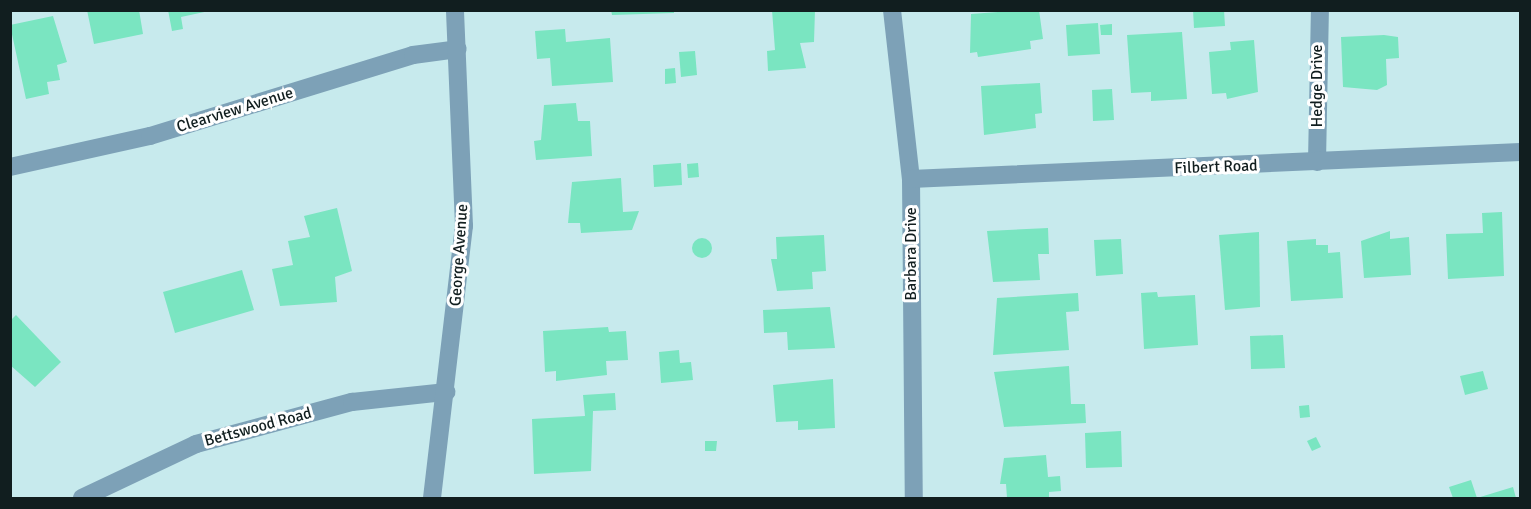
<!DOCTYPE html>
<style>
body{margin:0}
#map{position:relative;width:1531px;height:509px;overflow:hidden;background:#c7eaed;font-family:Signika,sans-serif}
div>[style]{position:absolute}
.building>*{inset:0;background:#7ae5c1}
.round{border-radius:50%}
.street>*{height:18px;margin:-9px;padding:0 9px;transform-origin:9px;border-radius:9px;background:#7da1b7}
span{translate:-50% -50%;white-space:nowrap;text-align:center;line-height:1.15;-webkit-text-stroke:6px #fff;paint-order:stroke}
.street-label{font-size:16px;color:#111e1f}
.frame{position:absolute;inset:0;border:12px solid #111e1f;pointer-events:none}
</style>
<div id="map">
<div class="building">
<i style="clip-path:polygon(87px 10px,139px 10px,143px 34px,94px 44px)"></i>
<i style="clip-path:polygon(168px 10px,209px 10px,209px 11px,181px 17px,183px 29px,172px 31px)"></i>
<i style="clip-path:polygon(611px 10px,674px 10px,674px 13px,612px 15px)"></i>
<i style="clip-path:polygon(772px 10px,815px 10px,814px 42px,800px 43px,806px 68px,768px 71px,767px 51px,775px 50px)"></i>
<i style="clip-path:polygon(1025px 10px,1039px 10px,1043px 39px,1030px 41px,1031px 49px,978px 57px,977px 52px,970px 53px,971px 14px)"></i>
<i style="clip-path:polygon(1193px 10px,1224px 10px,1225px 26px,1194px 28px)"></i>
<i style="clip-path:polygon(53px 16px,67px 62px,57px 65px,60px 80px,47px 82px,49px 94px,26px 99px,10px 25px)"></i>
<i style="clip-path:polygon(1098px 23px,1100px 54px,1068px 56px,1066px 25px)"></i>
<i style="clip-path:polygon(1112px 24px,1112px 35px,1101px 35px,1100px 25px)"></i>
<i style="clip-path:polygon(565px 29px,566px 42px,610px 38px,613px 82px,552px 86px,550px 58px,537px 59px,535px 31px)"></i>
<i style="clip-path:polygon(1182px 32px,1187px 99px,1151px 101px,1151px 92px,1131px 93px,1127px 35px)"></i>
<i style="clip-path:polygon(1384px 35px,1398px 37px,1399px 58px,1386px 59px,1387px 85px,1377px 90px,1343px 87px,1341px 37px)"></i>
<i style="clip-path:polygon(1254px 40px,1258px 92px,1227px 99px,1226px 93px,1212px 94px,1209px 52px,1231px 50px,1230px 42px)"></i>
<i style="clip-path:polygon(695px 51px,697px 75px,681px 77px,679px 52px)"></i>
<i style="clip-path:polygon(675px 68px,676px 83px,665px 84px,665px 69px)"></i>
<i style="clip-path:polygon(1040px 83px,1042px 113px,1035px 114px,1036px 128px,984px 135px,981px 86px)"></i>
<i style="clip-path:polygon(1112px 89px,1114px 120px,1093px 121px,1092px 90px)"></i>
<i style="clip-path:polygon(576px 103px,578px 121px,590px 121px,592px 156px,536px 160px,534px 141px,541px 140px,544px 105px)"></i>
<i style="clip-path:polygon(681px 163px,682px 185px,654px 187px,653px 165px)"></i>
<i style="clip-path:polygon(698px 163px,699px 177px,688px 178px,687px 164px)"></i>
<i style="clip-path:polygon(621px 178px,623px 212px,639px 211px,632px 230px,581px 233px,580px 223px,568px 223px,572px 182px)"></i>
<i style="clip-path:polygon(337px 208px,352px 271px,335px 277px,337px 302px,280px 306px,272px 269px,293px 265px,288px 241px,310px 237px,304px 216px)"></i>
<i style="clip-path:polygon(1502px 212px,1504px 276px,1448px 279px,1446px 234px,1483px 233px,1482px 213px)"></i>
<i style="clip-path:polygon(1048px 228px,1049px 254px,1038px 254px,1040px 280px,993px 282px,987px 231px)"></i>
<i style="clip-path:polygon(1390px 231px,1390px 239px,1409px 237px,1411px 275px,1364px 278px,1361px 241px)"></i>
<i style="clip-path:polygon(1259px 232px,1260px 307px,1225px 310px,1219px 235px)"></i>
<i style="clip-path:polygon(824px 235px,826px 271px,812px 272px,813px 289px,777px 291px,771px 259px,777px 259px,776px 237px)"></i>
<i class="round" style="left:692px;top:238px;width:20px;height:20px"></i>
<i style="clip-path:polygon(1121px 239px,1123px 274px,1096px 276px,1094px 240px)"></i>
<i style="clip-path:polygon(1316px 239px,1316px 245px,1328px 245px,1328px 253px,1340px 252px,1343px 298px,1291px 301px,1287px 241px)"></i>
<i style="clip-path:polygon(242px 270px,254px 310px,175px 333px,163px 292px)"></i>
<i style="clip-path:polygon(1157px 292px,1158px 297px,1195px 295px,1198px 345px,1144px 349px,1141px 293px)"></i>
<i style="clip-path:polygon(1078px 293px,1079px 311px,1066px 312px,1069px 350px,993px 355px,997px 298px)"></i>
<i style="clip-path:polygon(830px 307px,835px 348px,788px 350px,787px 332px,764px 333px,763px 310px)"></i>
<i style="clip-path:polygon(16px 315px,61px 362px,35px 387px,10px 365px,10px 321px)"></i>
<i style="clip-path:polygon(608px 327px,609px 332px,626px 331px,628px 360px,606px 361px,607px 375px,556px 381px,556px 371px,545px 372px,543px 331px)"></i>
<i style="clip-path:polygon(1283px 335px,1285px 368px,1251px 369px,1250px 336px)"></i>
<i style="clip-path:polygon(679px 350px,680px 363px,691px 362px,693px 380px,661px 383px,659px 352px)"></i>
<i style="clip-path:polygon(1069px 366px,1071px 404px,1085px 404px,1086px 423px,1004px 427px,994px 372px)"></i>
<i style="clip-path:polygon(1483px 371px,1488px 389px,1465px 395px,1460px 376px)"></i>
<i style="clip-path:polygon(833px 379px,835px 428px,798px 430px,798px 421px,776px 422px,773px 385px)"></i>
<i style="clip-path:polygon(615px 393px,616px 410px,593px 411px,591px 471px,534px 474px,532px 419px,585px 416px,583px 395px)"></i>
<i style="clip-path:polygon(1309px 405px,1310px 417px,1300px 418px,1299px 406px)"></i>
<i style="clip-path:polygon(1121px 431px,1122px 467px,1086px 468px,1085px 433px)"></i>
<i style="clip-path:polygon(1316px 437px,1321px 447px,1312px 451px,1307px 441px)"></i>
<i style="clip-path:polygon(705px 441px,717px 441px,716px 451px,705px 451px)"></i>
<i style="clip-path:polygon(1046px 455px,1048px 477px,1060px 476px,1061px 491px,1049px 492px,1049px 498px,1007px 498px,1006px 484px,1000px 484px,1004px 458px)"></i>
<i style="clip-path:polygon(1471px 480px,1477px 498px,1513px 487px,1516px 498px,1453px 498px,1449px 487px)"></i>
</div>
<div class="street">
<i style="left:892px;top:10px;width:170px;rotate:83.6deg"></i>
<i style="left:911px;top:179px;width:319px;rotate:89.5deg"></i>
<i style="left:1317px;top:162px;width:152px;rotate:-88.9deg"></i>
<i style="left:10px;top:167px;width:143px;rotate:-12.5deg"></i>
<i style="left:150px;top:136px;width:275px;rotate:-17.1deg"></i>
<i style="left:413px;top:55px;width:45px;rotate:-7.6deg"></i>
<i style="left:911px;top:179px;width:610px;rotate:-2.54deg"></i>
<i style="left:82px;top:498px;width:126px;rotate:-25.3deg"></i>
<i style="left:196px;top:444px;width:162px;rotate:-15.1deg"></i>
<i style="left:352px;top:402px;width:95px;rotate:-6.1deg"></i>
<i style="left:432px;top:498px;width:274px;rotate:-83.3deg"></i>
<i style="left:464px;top:226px;width:216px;rotate:-92.4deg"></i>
</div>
<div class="street-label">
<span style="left:1317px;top:86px;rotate:-90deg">Hedge Drive</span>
<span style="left:235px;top:110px;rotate:-17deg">Clearview Avenue</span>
<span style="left:1216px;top:167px;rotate:-2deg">Filbert Road</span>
<span style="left:911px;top:254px;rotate:-90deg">Barbara Drive</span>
<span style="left:459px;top:255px;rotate:-86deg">George Avenue</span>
<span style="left:258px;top:427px;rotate:-15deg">Bettswood Road</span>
</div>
<div class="frame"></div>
</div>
